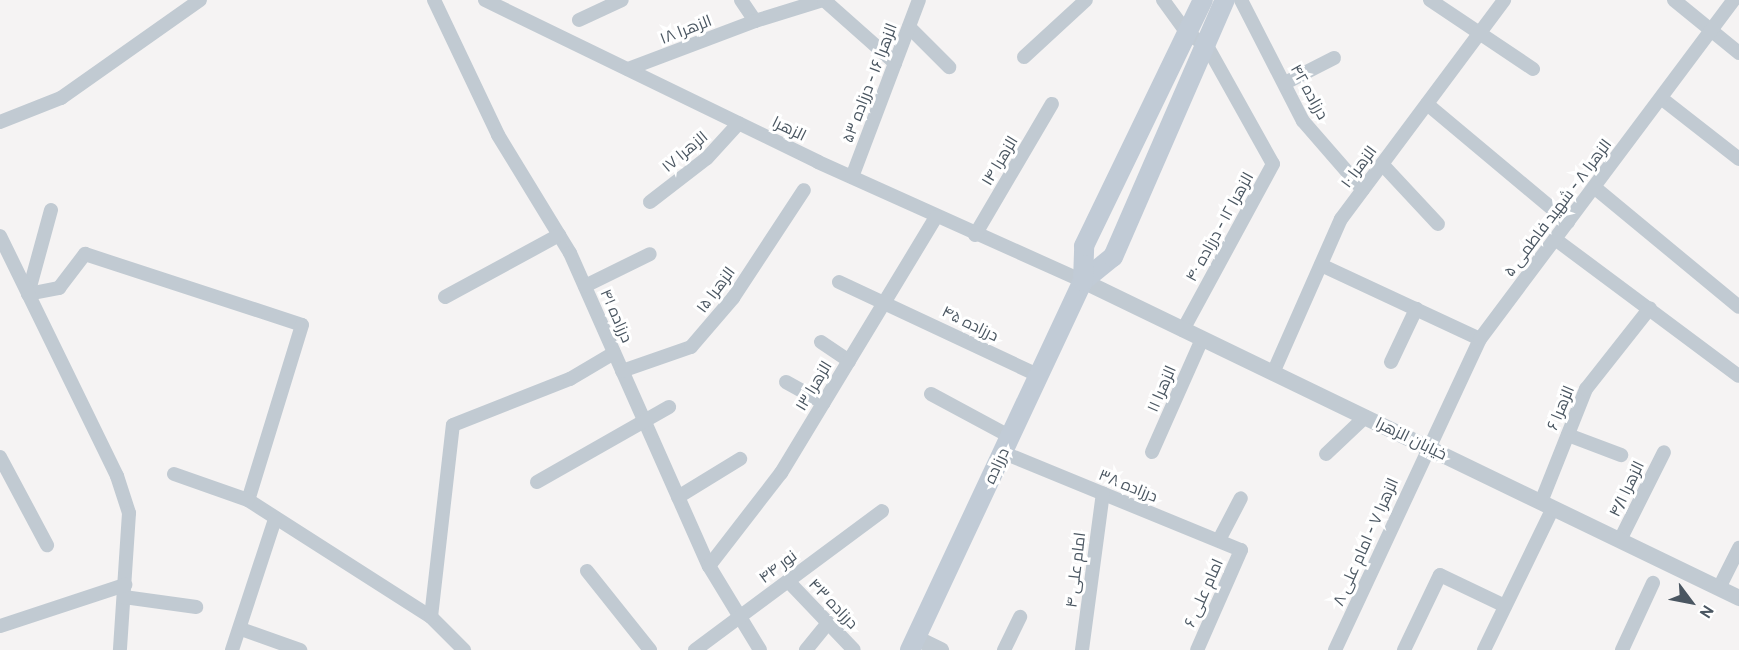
<!DOCTYPE html>
<meta charset="utf-8">
<style>
body{margin:0}
#map{position:relative;width:1739px;height:650px;overflow:hidden;background:#f5f3f3;font-family:Cabin,Cairo,sans-serif}
div>[style]{position:absolute}
.minor>*{height:14px;margin:-7px;padding:0 7px;transform-origin:7px;border-radius:7px;background:#c1cad2}
.tertiary>*{height:16px;margin:-8px;padding:0 8px;transform-origin:8px;border-radius:8px;background:#c1cad2}
.secondary>*{height:20px;margin:-10px;padding:0 10px;transform-origin:10px;border-radius:10px;background:#c1cbd6}
span{translate:-50% -50%;white-space:nowrap;text-align:center;line-height:1.15;-webkit-text-stroke:6px #fff;paint-order:stroke}
.street-label{font-size:16px;color:#4a5661}
.north{position:absolute;left:1661px;top:572px;width:60px;height:60px;-webkit-text-stroke:4px #fff;paint-order:stroke;rotate:122deg;font-size:16px;font-weight:700;line-height:24px;text-align:center;color:#4a5661}
.north::after{content:'';display:block;margin:auto;width:21px;height:27px;background:#4a5661;clip-path:polygon(50% 0,100% 100%,50% 72%,0 100%)}
</style>
<div id="map">
<div class="minor">
<i style="left:434px;top:0;width:149px;rotate:64.6deg"></i>
<i style="left:498px;top:135px;width:138px;rotate:58.6deg"></i>
<i style="left:570px;top:253px;width:342px;rotate:66.1deg"></i>
<i style="left:709px;top:566px;width:98px;rotate:58.7deg"></i>
<i style="left:485px;top:0;width:370px;rotate:25.9deg"></i>
<i style="left:818px;top:162px;width:290px;rotate:24.2deg"></i>
<i style="left:741px;top:0;width:25px;rotate:56deg"></i>
<i style="left:755px;top:21px;width:71px;rotate:-17.2deg"></i>
<i style="left:824px;top:0;width:95px;rotate:41.6deg"></i>
<i style="left:1163px;top:0;width:41px;rotate:54deg"></i>
<i style="left:1187px;top:33px;width:24px;rotate:33deg"></i>
<i style="left:1207px;top:46px;width:135px;rotate:60.8deg"></i>
<i style="left:1273px;top:164px;width:189px;rotate:118.5deg"></i>
<i style="left:1241px;top:0;width:136px;rotate:62.9deg"></i>
<i style="left:1303px;top:121px;width:91px;rotate:49deg"></i>
<i style="left:1430px;top:0;width:124px;rotate:33.8deg"></i>
<i style="left:1674px;top:0;width:84px;rotate:39.2deg"></i>
<i style="left:579px;top:20px;width:47px;rotate:-24.9deg"></i>
<i style="left:909px;top:27px;width:57px;rotate:45deg"></i>
<i style="left:1024px;top:57px;width:84px;rotate:-42.6deg"></i>
<i style="left:628px;top:69px;width:136px;rotate:-20.7deg"></i>
<i style="left:1285px;top:83px;width:55px;rotate:-27deg"></i>
<i style="left:1661px;top:98px;width:99px;rotate:38deg"></i>
<i style="left:1427px;top:104px;width:184px;rotate:39.9deg"></i>
<i style="left:0;top:122px;width:66px;rotate:-21.5deg"></i>
<i style="left:61px;top:98px;width:170px;rotate:-35.2deg"></i>
<i style="left:1382px;top:164px;width:82px;rotate:47deg"></i>
<i style="left:852px;top:177px;width:189px;rotate:-69.3deg"></i>
<i style="left:1594px;top:187px;width:188px;rotate:39.6deg"></i>
<i style="left:650px;top:202px;width:72px;rotate:-37.7deg"></i>
<i style="left:707px;top:158px;width:47px;rotate:-47.6deg"></i>
<i style="left:51px;top:210px;width:87px;rotate:105.3deg"></i>
<i style="left:28px;top:294px;width:32px;rotate:-11deg"></i>
<i style="left:59px;top:288px;width:43px;rotate:-52.6deg"></i>
<i style="left:85px;top:254px;width:228px;rotate:18.1deg"></i>
<i style="left:302px;top:325px;width:183px;rotate:107.1deg"></i>
<i style="left:248px;top:500px;width:217px;rotate:32.6deg"></i>
<i style="left:431px;top:617px;width:47px;rotate:45deg"></i>
<i style="left:975px;top:235px;width:152px;rotate:-59.6deg"></i>
<i style="left:0;top:236px;width:267px;rotate:64deg"></i>
<i style="left:117px;top:476px;width:39px;rotate:72deg"></i>
<i style="left:129px;top:513px;width:137px;rotate:93.8deg"></i>
<i style="left:1555px;top:239px;width:229px;rotate:36.7deg"></i>
<i style="left:1321px;top:265px;width:175px;rotate:25deg"></i>
<i style="left:839px;top:282px;width:222px;rotate:25.1deg"></i>
<i style="left:585px;top:286px;width:72px;rotate:-26.2deg"></i>
<i style="left:445px;top:297px;width:130px;rotate:-28.5deg"></i>
<i style="left:821px;top:342px;width:34px;rotate:34deg"></i>
<i style="left:1391px;top:362px;width:59px;rotate:-64.7deg"></i>
<i style="left:622px;top:371px;width:73px;rotate:-19.2deg"></i>
<i style="left:691px;top:347px;width:65px;rotate:-49.4deg"></i>
<i style="left:733px;top:298px;width:129px;rotate:-56.7deg"></i>
<i style="left:1273px;top:373px;width:168px;rotate:-66.2deg"></i>
<i style="left:1341px;top:219px;width:273px;rotate:-53.3deg"></i>
<i style="left:786px;top:382px;width:43px;rotate:28.9deg"></i>
<i style="left:931px;top:394px;width:91px;rotate:28.3deg"></i>
<i style="left:1568px;top:435px;width:57px;rotate:20.7deg"></i>
<i style="left:1152px;top:452px;width:124px;rotate:-66.1deg"></i>
<i style="left:1004px;top:453px;width:256px;rotate:22.3deg"></i>
<i style="left:1241px;top:550px;width:109px;rotate:113.7deg"></i>
<i style="left:1326px;top:454px;width:54px;rotate:-43.5deg"></i>
<i style="left:0;top:457px;width:100px;rotate:61.9deg"></i>
<i style="left:174px;top:474px;width:78px;rotate:19.4deg"></i>
<i style="left:537px;top:482px;width:152px;rotate:-29.6deg"></i>
<i style="left:678px;top:497px;width:73px;rotate:-31.5deg"></i>
<i style="left:1541px;top:502px;width:122px;rotate:-68.3deg"></i>
<i style="left:1586px;top:389px;width:103px;rotate:-51.7deg"></i>
<i style="left:1219px;top:540px;width:47px;rotate:-62.4deg"></i>
<i style="left:1620px;top:540px;width:98px;rotate:-63.4deg"></i>
<i style="left:709px;top:566px;width:118px;rotate:-52.3deg"></i>
<i style="left:781px;top:473px;width:299px;rotate:-58.8deg"></i>
<i style="left:587px;top:571px;width:101px;rotate:51.4deg"></i>
<i style="left:788px;top:581px;width:95px;rotate:46.3deg"></i>
<i style="left:1719px;top:588px;width:45px;rotate:-63.4deg"></i>
<i style="left:124px;top:597px;width:73px;rotate:7.9deg"></i>
<i style="left:431px;top:617px;width:193px;rotate:-83.5deg"></i>
<i style="left:453px;top:425px;width:126px;rotate:-21.5deg"></i>
<i style="left:570px;top:379px;width:51px;rotate:-30.6deg"></i>
<i style="left:0;top:626px;width:132px;rotate:-18.2deg"></i>
<i style="left:241px;top:629px;width:63px;rotate:19.6deg"></i>
<i style="left:232px;top:650px;width:138px;rotate:-71.8deg"></i>
<i style="left:695px;top:650px;width:233px;rotate:-36.6deg"></i>
<i style="left:806px;top:650px;width:35px;rotate:-51deg"></i>
<i style="left:1004px;top:650px;width:37px;rotate:-64deg"></i>
<i style="left:1082px;top:650px;width:158px;rotate:-82.4deg"></i>
<i style="left:1335px;top:650px;width:343px;rotate:-65deg"></i>
<i style="left:1480px;top:339px;width:424px;rotate:-53.2deg"></i>
<i style="left:1404px;top:650px;width:83px;rotate:-64.4deg"></i>
<i style="left:1440px;top:575px;width:72px;rotate:25.5deg"></i>
<i style="left:1484px;top:650px;width:158px;rotate:-64.1deg"></i>
<i style="left:1622px;top:650px;width:74px;rotate:-65.2deg"></i>
</div>
<div class="tertiary">
<i style="left:1083px;top:281px;width:729px;rotate:25.79deg"></i>
<i style="left:916px;top:638px;width:28px;rotate:26deg"></i>
</div>
<div class="secondary">
<i style="left:1083px;top:281px;width:38px;rotate:-39deg"></i>
<i style="left:1113px;top:257px;width:280px;rotate:-66.5deg"></i>
<i style="left:910px;top:650px;width:408px;rotate:-64.9deg"></i>
<i style="left:1083px;top:281px;width:35px;rotate:-88deg"></i>
<i style="left:1084px;top:246px;width:273px;rotate:-64.2deg"></i>
</div>
<div class="street-label">
<span style="left:686px;top:30px;rotate:-21deg">الزهرا ۱۸</span>
<span style="left:870px;top:83px;rotate:-69deg">الزهرا ۱۶ - درزاده ۵۳</span>
<span style="left:1309px;top:92px;rotate:61deg">درزاده ۴۲</span>
<span style="left:789px;top:129px;rotate:26deg">الزهرا</span>
<span style="left:685px;top:152px;rotate:-40deg">الزهرا ۱۷</span>
<span style="left:1000px;top:161px;rotate:-59deg">الزهرا ۱۴</span>
<span style="left:1359px;top:167px;rotate:-53deg">الزهرا ۱۰</span>
<span style="left:1558px;top:208px;rotate:-53deg">الزهرا ۸ - شهید فاطمی ۵</span>
<span style="left:1220px;top:227px;rotate:-61deg">الزهرا ۱۲ - درزاده ۴۰</span>
<span style="left:716px;top:290px;rotate:-53deg">الزهرا ۱۵</span>
<span style="left:616px;top:316px;rotate:66deg">درزاده ۴۱</span>
<span style="left:970px;top:324px;rotate:26deg">درزاده ۴۵</span>
<span style="left:814px;top:386px;rotate:-59deg">الزهرا ۱۳</span>
<span style="left:1162px;top:389px;rotate:-66deg">الزهرا ۱۱</span>
<span style="left:1561px;top:408px;rotate:-67deg">الزهرا ۶</span>
<span style="left:1411px;top:439px;rotate:26deg">خیابان الزهرا</span>
<span style="left:997px;top:466px;rotate:-65deg">درزاده</span>
<span style="left:1128px;top:486px;rotate:22deg">درزاده ۳۸</span>
<span style="left:1627px;top:489px;rotate:-64deg">الزهرا ۴/۱</span>
<span style="left:1366px;top:542px;rotate:-66deg">الزهرا ۷ - امام علی ۸</span>
<span style="left:778px;top:567px;rotate:-37deg">نور ۴۴</span>
<span style="left:1076px;top:570px;rotate:-83deg">امام علی ۴</span>
<span style="left:1204px;top:593px;rotate:-66deg">امام علی ۶</span>
<span style="left:833px;top:604px;rotate:46deg">درزاده ۴۳</span>
</div>
<div class="north">N</div>
</div>
